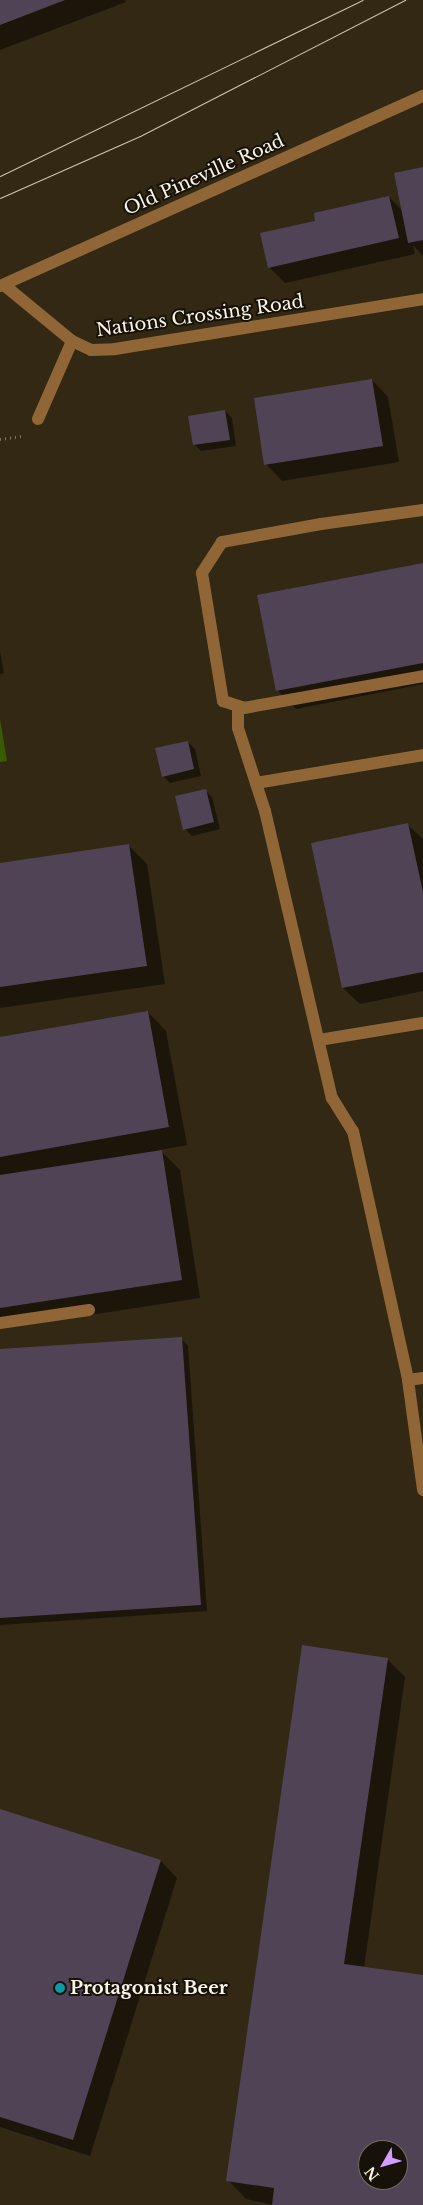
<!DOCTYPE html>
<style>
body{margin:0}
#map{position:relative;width:423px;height:2205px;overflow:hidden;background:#332814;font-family:"Libre Baskerville",serif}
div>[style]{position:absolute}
.green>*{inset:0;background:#395b00}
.shadow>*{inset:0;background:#0007}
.building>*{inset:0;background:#514356}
.path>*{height:3px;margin-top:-1.5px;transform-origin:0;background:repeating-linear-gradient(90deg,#7b7260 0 1px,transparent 0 5px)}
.minor>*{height:12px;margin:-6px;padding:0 6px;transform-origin:6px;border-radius:6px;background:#906636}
.tram>*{height:1px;margin:-0.5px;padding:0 0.5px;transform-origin:0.5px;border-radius:0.5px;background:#cec6b8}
.dots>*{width:14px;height:14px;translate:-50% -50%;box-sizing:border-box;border:2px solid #161209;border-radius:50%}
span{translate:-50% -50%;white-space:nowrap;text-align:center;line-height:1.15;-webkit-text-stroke:4px #161209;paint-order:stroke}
.street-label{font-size:18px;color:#fbf4e7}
.poi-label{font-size:18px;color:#fbf4e7;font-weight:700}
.left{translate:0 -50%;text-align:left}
.north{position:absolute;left:358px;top:2140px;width:50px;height:50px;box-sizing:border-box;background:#161209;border:1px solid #726c62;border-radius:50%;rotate:232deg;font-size:14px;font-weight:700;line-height:20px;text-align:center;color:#fbf4e7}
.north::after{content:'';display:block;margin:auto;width:18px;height:22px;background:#d19dfe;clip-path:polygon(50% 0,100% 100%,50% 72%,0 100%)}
</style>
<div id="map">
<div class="green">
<i style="clip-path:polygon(0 719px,7px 761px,0 762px)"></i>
</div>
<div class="shadow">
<i style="clip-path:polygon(0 0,125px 0,126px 2px,0 50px)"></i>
<i style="clip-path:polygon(423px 168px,423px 256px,413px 245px,415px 254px,285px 283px,269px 267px,317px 222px,389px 197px,403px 211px)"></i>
<i style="clip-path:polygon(372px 380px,388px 397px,399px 462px,282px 481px,266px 464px)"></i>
<i style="clip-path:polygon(225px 411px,232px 418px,236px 446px,201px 451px,194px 444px)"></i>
<i style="clip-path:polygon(423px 564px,423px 684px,296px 709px,277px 690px)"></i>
<i style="clip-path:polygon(0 651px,4px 673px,0 674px)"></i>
<i style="clip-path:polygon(188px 742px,195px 749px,201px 776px,170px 783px,163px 776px)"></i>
<i style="clip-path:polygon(205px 790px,212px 797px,220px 829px,192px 836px,185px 829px)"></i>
<i style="clip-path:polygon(408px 825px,423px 839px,423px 991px,360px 1004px,343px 988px,313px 844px)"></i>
<i style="clip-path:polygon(129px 846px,147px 864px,165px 984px,0 1008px,0 864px)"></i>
<i style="clip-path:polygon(148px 1012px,166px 1031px,187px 1145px,160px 1150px,180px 1170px,200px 1298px,0 1329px,0 1039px)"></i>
<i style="clip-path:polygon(182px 1339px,188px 1346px,207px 1611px,0 1625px,0 1350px)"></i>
<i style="clip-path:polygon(evenodd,387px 1659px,405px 1677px,364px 1968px,423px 1977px,423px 2205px,273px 2205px,246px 2199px,228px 2180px,387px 1659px,368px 2150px,398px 2150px,398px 2180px,368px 2180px,368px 2150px)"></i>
<i style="clip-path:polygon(0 1810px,161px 1861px,177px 1878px,90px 2156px,0 2127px)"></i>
</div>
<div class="building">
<i style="clip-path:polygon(0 0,65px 0,0 25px)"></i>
<i style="clip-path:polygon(423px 167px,423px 240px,408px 243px,394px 173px)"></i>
<i style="clip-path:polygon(389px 196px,399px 238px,268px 268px,260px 233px,315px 221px,314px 213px)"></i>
<i style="clip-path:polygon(372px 379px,383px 446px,264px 465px,254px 398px)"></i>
<i style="clip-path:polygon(225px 410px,230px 440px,193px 445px,188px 416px)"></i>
<i style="clip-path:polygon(423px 563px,423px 663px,276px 691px,257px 595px)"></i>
<i style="clip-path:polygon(188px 741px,194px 769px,162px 777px,155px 748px)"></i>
<i style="clip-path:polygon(206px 789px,214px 822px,183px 830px,175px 796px)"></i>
<i style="clip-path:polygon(408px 823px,423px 892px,423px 972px,342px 988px,311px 843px)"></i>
<i style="clip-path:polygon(129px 844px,147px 966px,0 987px,0 863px)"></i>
<i style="clip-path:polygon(148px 1011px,169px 1127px,0 1157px,0 1037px)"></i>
<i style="clip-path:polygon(162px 1150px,182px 1280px,0 1308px,0 1175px)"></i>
<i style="clip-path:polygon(182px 1337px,201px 1605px,0 1618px,0 1349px)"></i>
<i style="clip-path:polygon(evenodd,302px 1645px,388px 1658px,344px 1964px,423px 1975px,423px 2205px,272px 2205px,274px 2188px,226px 2181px,302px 1645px,368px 2150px,398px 2150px,398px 2180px,368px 2180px,368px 2150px)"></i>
<i style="clip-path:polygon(0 1809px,161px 1860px,73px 2140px,0 2117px)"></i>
</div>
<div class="path">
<i style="left:0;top:439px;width:22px;rotate:-8deg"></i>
</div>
<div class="minor">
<i style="left:4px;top:285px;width:88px;rotate:39.5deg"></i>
<i style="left:72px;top:341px;width:21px;rotate:25deg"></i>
<i style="left:91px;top:350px;width:24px;rotate:-2deg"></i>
<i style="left:115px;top:349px;width:312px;rotate:-9.2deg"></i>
<i style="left:0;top:286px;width:464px;rotate:-24.2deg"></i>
<i style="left:38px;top:419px;width:85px;rotate:-66.4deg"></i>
<i style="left:423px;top:510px;width:103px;rotate:172.2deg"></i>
<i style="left:321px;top:524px;width:101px;rotate:169.7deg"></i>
<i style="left:222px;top:542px;width:37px;rotate:123deg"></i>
<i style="left:202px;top:573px;width:130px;rotate:80.7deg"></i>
<i style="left:223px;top:701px;width:22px;rotate:18deg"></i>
<i style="left:244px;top:708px;width:182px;rotate:-10.1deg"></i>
<i style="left:238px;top:706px;width:22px;rotate:90deg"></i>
<i style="left:238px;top:728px;width:87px;rotate:72deg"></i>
<i style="left:265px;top:811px;width:295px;rotate:76.9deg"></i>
<i style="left:332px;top:1098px;width:39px;rotate:58deg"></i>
<i style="left:353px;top:1131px;width:255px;rotate:77.5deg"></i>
<i style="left:408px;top:1380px;width:15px;rotate:-8deg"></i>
<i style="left:256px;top:783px;width:169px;rotate:-9.5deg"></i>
<i style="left:319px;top:1040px;width:105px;rotate:-9.3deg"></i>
<i style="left:0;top:1323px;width:90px;rotate:-8.3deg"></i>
<i style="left:408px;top:1380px;width:111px;rotate:82.2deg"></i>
</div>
<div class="tram">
<i style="left:0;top:176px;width:403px;rotate:-25.9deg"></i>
<i style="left:0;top:198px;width:155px;rotate:-23.9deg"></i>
<i style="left:142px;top:135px;width:296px;rotate:-27.2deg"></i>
</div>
<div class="dots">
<i style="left:60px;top:1988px;background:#0f9aa8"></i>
</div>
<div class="street-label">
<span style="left:204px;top:175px;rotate:-24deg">Old Pineville Road</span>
<span style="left:200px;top:316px;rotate:-8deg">Nations Crossing Road</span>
</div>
<div class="poi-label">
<span class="left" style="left:70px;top:1988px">Protagonist Beer</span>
</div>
<div class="north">N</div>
</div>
